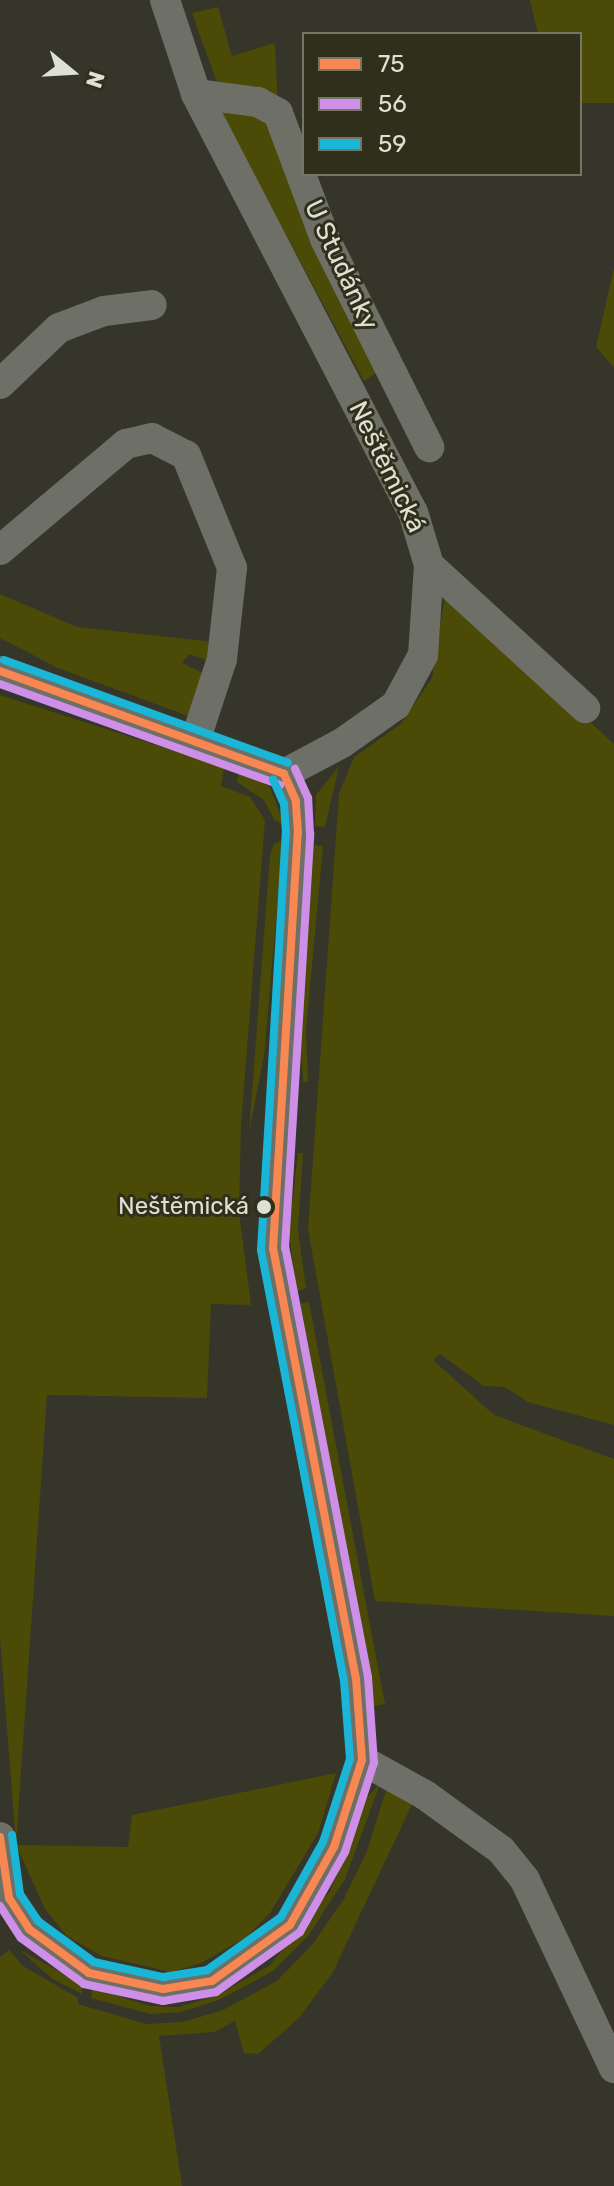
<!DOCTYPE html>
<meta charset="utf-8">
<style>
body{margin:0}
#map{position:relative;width:614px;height:2186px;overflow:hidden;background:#35352a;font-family:Rubik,sans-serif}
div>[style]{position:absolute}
.green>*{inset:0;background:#4b4b07}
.street>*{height:30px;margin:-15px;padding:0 15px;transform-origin:15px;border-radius:15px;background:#6e6f66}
.bus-1>*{height:8px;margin:-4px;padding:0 4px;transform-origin:4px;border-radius:4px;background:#f88751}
.bus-2>*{height:8px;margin:-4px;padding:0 4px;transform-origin:4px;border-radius:4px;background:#ce8fe9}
.bus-3>*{height:8px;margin:-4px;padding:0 4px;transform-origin:4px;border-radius:4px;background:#1ab6d8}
.dots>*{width:22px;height:22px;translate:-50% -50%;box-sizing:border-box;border:4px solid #2f2f1c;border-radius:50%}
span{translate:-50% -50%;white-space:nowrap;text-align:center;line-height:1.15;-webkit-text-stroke:6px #2f2f1c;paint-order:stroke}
.bus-label{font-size:24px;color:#dfe0d4}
.right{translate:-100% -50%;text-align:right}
.street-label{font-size:26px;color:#dfe0d4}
.legend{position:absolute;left:302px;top:32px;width:280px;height:144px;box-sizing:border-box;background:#2f2f1c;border:2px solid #757666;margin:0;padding:10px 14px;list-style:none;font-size:24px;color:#dfe0d4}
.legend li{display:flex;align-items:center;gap:16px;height:40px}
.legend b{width:40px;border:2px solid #757666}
.north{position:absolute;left:32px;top:32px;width:80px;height:80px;-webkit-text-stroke:6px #2f2f1c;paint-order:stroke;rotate:108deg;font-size:22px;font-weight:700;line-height:32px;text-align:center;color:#dfe0d4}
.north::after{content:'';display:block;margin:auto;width:28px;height:36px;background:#dfe0d4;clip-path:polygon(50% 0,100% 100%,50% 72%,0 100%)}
</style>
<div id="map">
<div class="green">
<i style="clip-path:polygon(530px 0,614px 0,614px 103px,580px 103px,580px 34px,538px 34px)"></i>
<i style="clip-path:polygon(218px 7px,232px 56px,275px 43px,278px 105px,219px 88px,192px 13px)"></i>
<i style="clip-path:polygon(225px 106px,272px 118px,379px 371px,364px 381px,222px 114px)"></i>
<i style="clip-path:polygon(614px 268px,614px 368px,596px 347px)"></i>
<i style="clip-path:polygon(446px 589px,614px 744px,614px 1425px,528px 1402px,505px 1387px,484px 1386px,440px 1354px,433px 1360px,494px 1415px,614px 1459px,614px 1616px,375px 1601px,308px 1229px,339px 794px,354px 757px,401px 724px,432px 678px)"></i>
<i style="clip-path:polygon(0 594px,77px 627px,215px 642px,209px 661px,189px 654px,182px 663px,205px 674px,188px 716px,58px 668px,0 638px)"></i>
<i style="clip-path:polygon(0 695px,224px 767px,221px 786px,250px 797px,265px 820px,241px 1125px,239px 1212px,251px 1305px,211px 1304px,207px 1398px,47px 1395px,16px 1845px,128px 1847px,132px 1815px,336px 1773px,318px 1833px,270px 1913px,246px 1937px,201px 1963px,171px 1972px,102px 1956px,67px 1936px,45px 1909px,16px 1845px,0 1637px)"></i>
<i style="clip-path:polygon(339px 766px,325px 827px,315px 826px,316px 795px)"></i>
<i style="clip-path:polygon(239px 770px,270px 787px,284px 824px,275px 821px,264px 800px,237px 782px)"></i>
<i style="clip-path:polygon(283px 840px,264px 1056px,249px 1133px,270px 855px,274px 844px)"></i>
<i style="clip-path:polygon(313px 845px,323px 846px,306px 1031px,308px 1082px,303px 1082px,299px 1023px)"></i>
<i style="clip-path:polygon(298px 1153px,303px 1153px,298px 1230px,306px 1288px,296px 1292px,289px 1231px)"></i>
<i style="clip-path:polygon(309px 1302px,385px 1704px,374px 1706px,298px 1304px)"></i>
<i style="clip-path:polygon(380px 1784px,345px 1879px,308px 1936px,273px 1971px,219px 2000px,181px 2012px,150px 2014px,91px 1998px,92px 1988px,150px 2006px,179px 2007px,215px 1996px,269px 1966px,330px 1891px,367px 1797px)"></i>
<i style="clip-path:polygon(388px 1784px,414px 1800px,333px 1972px,299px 2018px,258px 2054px,244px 2053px,235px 2021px,214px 2032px,159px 2036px,182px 2186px,0 2186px,0 1957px,9px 1950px,23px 1966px,78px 1998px,78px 2004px,146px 2024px,183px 2022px,223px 2010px,277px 1981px,312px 1945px,344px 1899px,367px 1851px)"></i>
<i style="clip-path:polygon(20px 1950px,82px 1984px,82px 1994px,51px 1978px)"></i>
</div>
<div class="street">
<i style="left:165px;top:0;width:99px;rotate:71.7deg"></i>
<i style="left:196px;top:94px;width:471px;rotate:62.6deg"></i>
<i style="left:413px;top:512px;width:55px;rotate:73.2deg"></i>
<i style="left:429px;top:565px;width:90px;rotate:93.8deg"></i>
<i style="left:423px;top:655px;width:57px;rotate:118.4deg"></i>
<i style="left:396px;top:705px;width:66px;rotate:144.9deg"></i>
<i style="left:342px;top:743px;width:66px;rotate:151.9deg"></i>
<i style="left:196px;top:94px;width:63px;rotate:7.4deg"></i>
<i style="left:258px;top:102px;width:23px;rotate:29deg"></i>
<i style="left:278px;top:113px;width:134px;rotate:69.5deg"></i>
<i style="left:325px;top:239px;width:233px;rotate:63.4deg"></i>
<i style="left:0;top:384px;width:81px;rotate:-43.5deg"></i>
<i style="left:59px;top:328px;width:48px;rotate:-20.7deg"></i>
<i style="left:104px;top:311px;width:48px;rotate:-7.1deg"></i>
<i style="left:0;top:550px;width:165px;rotate:-40.1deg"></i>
<i style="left:126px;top:444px;width:27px;rotate:-13deg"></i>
<i style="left:152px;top:438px;width:38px;rotate:27deg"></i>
<i style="left:186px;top:455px;width:122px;rotate:67.8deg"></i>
<i style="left:232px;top:568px;width:92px;rotate:96.3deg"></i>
<i style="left:222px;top:659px;width:86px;rotate:108.2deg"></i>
<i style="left:429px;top:565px;width:212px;rotate:42.5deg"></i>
<i style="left:0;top:671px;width:302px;rotate:19.9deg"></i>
<i style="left:362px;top:1760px;width:72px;rotate:29.1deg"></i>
<i style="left:425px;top:1795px;width:94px;rotate:35.9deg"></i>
<i style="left:501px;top:1850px;width:38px;rotate:51deg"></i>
<i style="left:525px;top:1880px;width:208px;rotate:64.7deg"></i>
<i style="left:0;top:1837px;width:62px;rotate:81.6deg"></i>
<i style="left:9px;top:1898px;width:37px;rotate:57deg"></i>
<i style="left:29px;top:1929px;width:74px;rotate:36.3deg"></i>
<i style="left:89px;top:1973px;width:76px;rotate:12.2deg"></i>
<i style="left:163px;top:1989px;width:50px;rotate:-9.3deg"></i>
<i style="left:212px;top:1981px;width:96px;rotate:-35.7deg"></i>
<i style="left:290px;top:1925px;width:90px;rotate:-60.6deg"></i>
<i style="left:334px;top:1847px;width:91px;rotate:-72.2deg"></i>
<i style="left:362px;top:1760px;width:81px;rotate:-94.2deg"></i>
<i style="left:356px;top:1679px;width:438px;rotate:-100.9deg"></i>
<i style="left:273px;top:1249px;width:417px;rotate:-86.6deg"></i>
<i style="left:298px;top:833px;width:32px;rotate:-94deg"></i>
<i style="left:296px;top:801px;width:30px;rotate:-114deg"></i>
</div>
<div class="bus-1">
<i style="left:0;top:671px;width:302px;rotate:19.9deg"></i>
<i style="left:0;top:1837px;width:62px;rotate:81.6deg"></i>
<i style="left:9px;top:1898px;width:37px;rotate:57deg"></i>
<i style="left:29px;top:1929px;width:74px;rotate:36.3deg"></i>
<i style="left:89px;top:1973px;width:76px;rotate:12.2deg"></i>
<i style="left:163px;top:1989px;width:50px;rotate:-9.3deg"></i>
<i style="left:212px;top:1981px;width:96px;rotate:-35.7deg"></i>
<i style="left:290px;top:1925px;width:90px;rotate:-60.6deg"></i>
<i style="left:334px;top:1847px;width:91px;rotate:-72.2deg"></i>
<i style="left:362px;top:1760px;width:81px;rotate:-94.2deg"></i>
<i style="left:356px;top:1679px;width:438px;rotate:-100.9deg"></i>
<i style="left:273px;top:1249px;width:417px;rotate:-86.6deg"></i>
<i style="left:298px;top:833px;width:32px;rotate:-94deg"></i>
<i style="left:296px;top:801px;width:30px;rotate:-114deg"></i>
</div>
<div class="bus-2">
<i style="left:0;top:684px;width:298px;rotate:19.8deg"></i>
<i style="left:0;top:1906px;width:38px;rotate:57deg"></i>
<i style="left:21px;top:1938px;width:78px;rotate:36.1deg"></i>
<i style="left:84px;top:1984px;width:81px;rotate:12.1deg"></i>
<i style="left:163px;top:2001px;width:54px;rotate:-9.6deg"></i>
<i style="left:216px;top:1992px;width:103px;rotate:-35.5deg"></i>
<i style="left:300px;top:1932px;width:92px;rotate:-60.6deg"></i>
<i style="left:345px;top:1852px;width:94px;rotate:-72deg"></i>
<i style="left:374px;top:1763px;width:86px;rotate:-94deg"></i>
<i style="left:368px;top:1677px;width:437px;rotate:-100.9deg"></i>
<i style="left:285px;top:1248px;width:415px;rotate:-86.5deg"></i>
<i style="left:310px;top:834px;width:36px;rotate:-93deg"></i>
<i style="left:308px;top:798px;width:32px;rotate:-114deg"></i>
</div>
<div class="bus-3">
<i style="left:4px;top:660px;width:302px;rotate:19.9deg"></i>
<i style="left:12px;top:1835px;width:60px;rotate:82.3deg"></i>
<i style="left:20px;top:1894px;width:32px;rotate:56deg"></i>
<i style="left:38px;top:1921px;width:69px;rotate:36.2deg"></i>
<i style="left:94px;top:1962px;width:71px;rotate:12.3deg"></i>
<i style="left:163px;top:1977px;width:45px;rotate:-9deg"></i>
<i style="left:207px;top:1970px;width:91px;rotate:-35.6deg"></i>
<i style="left:281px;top:1917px;width:86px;rotate:-60.8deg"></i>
<i style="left:323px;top:1842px;width:87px;rotate:-72deg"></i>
<i style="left:350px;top:1759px;width:78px;rotate:-94.4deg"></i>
<i style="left:344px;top:1681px;width:439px;rotate:-100.9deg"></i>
<i style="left:261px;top:1250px;width:418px;rotate:-86.6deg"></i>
<i style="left:286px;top:833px;width:29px;rotate:-94deg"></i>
<i style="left:284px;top:804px;width:27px;rotate:-114deg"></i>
</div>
<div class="dots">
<i style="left:264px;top:1207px;background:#dfe0d4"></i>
</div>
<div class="bus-label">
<span class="right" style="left:249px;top:1207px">Neštěmická</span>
</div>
<div class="street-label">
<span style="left:341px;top:265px;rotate:65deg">U Studánky</span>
<span style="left:387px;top:467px;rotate:64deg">Neštěmická</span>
</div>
<ul class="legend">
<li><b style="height:10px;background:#f88751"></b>75</li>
<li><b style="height:10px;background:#ce8fe9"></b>56</li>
<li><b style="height:10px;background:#1ab6d8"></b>59</li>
</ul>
<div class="north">N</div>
</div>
